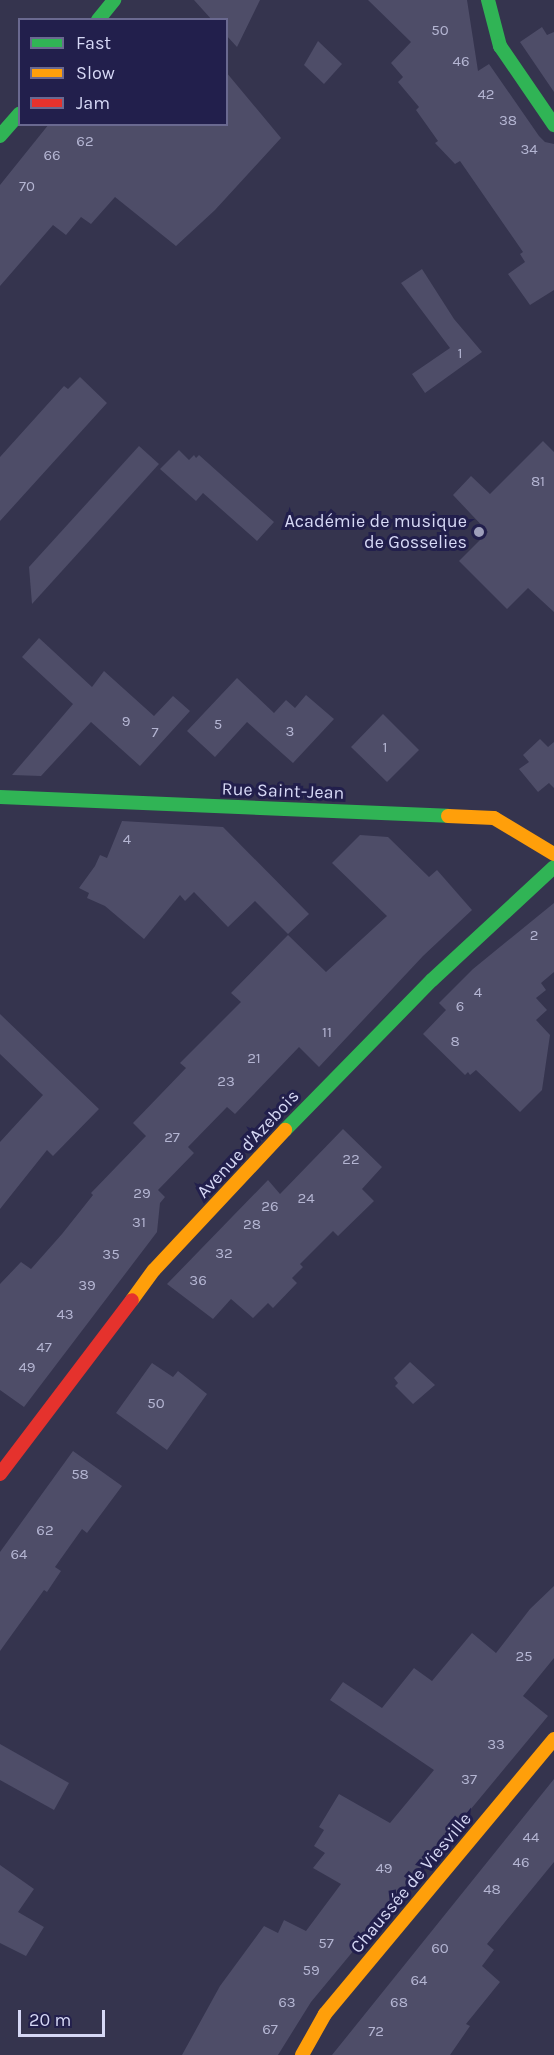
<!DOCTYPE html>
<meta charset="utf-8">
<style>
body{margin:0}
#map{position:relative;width:554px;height:2055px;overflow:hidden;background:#35344e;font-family:Karla,sans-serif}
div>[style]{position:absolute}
.building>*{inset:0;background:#4e4d68}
.fast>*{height:14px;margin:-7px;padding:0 7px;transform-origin:7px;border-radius:7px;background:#30b455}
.slow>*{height:14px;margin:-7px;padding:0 7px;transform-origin:7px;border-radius:7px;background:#ff9f0a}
.jam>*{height:14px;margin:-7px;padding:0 7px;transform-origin:7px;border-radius:7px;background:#e5322d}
.dots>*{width:16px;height:16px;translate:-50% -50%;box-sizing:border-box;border:3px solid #221f4c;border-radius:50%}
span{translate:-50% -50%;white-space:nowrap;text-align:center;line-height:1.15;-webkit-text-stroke:6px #221f4c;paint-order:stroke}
.number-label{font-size:15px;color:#b4b5d2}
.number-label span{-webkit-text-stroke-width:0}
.poi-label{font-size:18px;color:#d6d8f5}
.right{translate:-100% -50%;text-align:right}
.street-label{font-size:18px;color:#d6d8f5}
.legend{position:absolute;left:18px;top:18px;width:210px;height:108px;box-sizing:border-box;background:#221f4c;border:2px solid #6a6990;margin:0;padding:8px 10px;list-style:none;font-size:18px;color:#d6d8f5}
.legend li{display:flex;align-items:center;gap:12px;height:30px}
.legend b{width:30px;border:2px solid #6a6990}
.scale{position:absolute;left:18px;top:2010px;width:87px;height:27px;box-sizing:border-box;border:3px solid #d6d8f5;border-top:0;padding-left:8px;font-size:18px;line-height:21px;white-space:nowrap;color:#d6d8f5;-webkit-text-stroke:4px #221f4c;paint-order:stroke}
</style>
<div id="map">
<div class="building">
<i style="clip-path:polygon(194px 0,260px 0,237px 47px,226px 35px,226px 20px,212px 20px)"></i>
<i style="clip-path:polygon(368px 0,467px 0,478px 71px,489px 64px,539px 136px,545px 142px,554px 144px,554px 290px,530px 305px,508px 274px,525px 262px,520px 254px,523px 252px,460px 161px,455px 164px,435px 143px,438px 141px,416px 110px,419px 107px,398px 82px,403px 77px,391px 63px,411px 42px)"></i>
<i style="clip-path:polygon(542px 27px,547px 35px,554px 32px,554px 92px,520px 42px)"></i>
<i style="clip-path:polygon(318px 41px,342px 64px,324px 84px,304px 65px)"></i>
<i style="clip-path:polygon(226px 72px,281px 138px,215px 210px,176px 246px,115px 197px,91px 224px,81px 217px,66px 235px,53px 225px,0 286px,0 185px,49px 124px,226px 124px)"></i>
<i style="clip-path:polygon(422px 269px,454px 319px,482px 352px,425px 393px,412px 374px,450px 348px,401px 283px)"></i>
<i style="clip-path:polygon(80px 377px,107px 403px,0 521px,0 457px,64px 386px,68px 389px)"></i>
<i style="clip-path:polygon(543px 441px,554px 452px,554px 612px,528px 588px,507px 609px,459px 561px,488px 532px,453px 495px,471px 476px,490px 494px)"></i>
<i style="clip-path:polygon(139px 446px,159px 464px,32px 604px,29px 567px)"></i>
<i style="clip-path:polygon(179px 450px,189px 460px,194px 455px,196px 458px,199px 455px,274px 522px,257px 541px,203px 493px,196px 501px,160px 469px)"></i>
<i style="clip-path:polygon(39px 638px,92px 687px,104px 671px,154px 716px,173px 696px,190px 711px,140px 766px,91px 722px,41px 776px,12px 775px,73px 704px,22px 657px)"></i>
<i style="clip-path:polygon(237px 678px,274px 713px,286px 700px,295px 708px,306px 695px,334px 719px,293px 763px,247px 722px,215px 757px,187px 731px)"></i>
<i style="clip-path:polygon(383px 714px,419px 750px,387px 782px,351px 747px)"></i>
<i style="clip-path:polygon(540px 739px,548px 747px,554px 742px,554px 788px,549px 783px,538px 792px,519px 769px,529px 762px,523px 755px)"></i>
<i style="clip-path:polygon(122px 821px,223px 827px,309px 914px,288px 934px,255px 901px,228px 927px,194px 892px,185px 901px,180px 895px,144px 939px,105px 906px,87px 898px,89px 893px,79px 888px,95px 866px,100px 855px,107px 858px)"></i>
<i style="clip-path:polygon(360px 835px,388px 837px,429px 877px,437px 870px,472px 910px,423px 956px,319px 1067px,299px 1047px,235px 1114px,227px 1107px,188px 1147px,194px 1153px,158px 1190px,165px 1197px,160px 1203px,157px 1232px,24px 1407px,0 1390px,0 1284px,21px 1262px,31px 1269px,62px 1234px,93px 1195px,91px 1193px,146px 1136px,133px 1123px,186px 1068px,180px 1063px,241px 1002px,231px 993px,288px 935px,326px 972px,387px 916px,332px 863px)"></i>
<i style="clip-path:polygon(554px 903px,554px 972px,541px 983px,546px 990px,536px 998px,547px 1010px,536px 1020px,550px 1035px,542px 1090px,520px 1112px,476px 1070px,470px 1075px,468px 1072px,465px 1075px,423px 1034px,446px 1010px,439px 1003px,473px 969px)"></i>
<i style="clip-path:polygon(0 1014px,99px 1109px,53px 1156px,47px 1150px,0 1209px,0 1142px,43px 1095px,0 1054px)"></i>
<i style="clip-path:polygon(343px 1129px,382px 1167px,362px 1189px,374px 1201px,338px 1236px,333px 1231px,300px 1264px,303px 1267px,292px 1278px,297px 1283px,273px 1308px,268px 1303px,253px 1318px,231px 1299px,213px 1319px,167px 1284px,268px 1180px,280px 1194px)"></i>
<i style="clip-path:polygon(410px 1362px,435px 1385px,413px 1404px,395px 1386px,398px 1383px,394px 1378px)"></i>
<i style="clip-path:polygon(152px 1363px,173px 1377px,178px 1371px,207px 1394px,167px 1450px,116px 1413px)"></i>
<i style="clip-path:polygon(73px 1451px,122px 1486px,87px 1533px,82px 1529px,55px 1567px,61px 1571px,47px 1592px,44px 1590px,0 1651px,0 1552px)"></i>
<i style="clip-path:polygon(554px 1586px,554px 1658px,523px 1696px,548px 1716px,311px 2002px,278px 2055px,182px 2055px,220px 1986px,264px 1926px,278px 1933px,284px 1920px,306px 1931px,341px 1884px,313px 1868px,325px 1853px,314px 1846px,324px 1830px,319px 1827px,339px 1794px,390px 1823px,434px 1770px,330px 1700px,343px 1682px,382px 1708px,414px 1668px,432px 1681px,472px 1633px,496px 1653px,530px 1609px)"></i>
<i style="clip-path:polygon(0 1744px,69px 1783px,54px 1810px,0 1780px)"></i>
<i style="clip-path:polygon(554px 1779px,554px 1862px,487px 1944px,494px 1950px,482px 1966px,500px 1982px,466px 2024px,470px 2026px,450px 2055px,332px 2055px)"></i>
<i style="clip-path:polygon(0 1865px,34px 1889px,18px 1912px,44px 1927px,26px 1956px,0 1943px)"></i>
</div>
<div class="fast">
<i style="left:488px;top:0;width:48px;rotate:75.4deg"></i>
<i style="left:500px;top:46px;width:96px;rotate:55.6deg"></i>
<i style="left:98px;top:20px;width:26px;rotate:-51deg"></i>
<i style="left:0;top:136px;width:30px;rotate:-49deg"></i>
<i style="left:0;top:797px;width:448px;rotate:2.4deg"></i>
<i style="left:285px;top:1130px;width:210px;rotate:-45.6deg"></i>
<i style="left:432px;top:980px;width:166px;rotate:-42.8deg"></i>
</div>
<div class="slow">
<i style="left:448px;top:816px;width:46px;rotate:2.5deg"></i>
<i style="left:494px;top:818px;width:70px;rotate:31deg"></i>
<i style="left:132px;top:1300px;width:37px;rotate:-54deg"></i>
<i style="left:154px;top:1270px;width:192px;rotate:-46.9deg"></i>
<i style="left:302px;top:2055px;width:47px;rotate:-60.7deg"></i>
<i style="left:325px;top:2014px;width:358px;rotate:-50.2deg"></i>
</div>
<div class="jam">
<i style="left:0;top:1474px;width:218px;rotate:-52.8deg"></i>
</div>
<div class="dots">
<i style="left:479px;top:532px;background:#9e9fbb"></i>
</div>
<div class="number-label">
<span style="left:440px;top:31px">50</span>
<span style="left:461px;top:62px">46</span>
<span style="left:486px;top:95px">42</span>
<span style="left:508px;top:121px">38</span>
<span style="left:85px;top:142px">62</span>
<span style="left:529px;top:150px">34</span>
<span style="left:52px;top:156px">66</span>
<span style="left:27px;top:187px">70</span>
<span style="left:460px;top:354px">1</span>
<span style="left:538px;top:482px">81</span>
<span style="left:126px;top:722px">9</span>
<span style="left:218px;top:725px">5</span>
<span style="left:290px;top:732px">3</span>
<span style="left:155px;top:733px">7</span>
<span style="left:385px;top:748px">1</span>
<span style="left:127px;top:840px">4</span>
<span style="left:534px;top:936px">2</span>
<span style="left:478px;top:993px">4</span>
<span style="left:460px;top:1007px">6</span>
<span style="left:327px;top:1033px">11</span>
<span style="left:455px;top:1042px">8</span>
<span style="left:254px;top:1059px">21</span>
<span style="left:226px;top:1082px">23</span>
<span style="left:172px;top:1138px">27</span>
<span style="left:351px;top:1160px">22</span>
<span style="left:142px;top:1194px">29</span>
<span style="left:306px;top:1199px">24</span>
<span style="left:270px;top:1207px">26</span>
<span style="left:139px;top:1223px">31</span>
<span style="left:252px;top:1225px">28</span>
<span style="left:224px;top:1254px">32</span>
<span style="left:111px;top:1255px">35</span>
<span style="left:198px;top:1281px">36</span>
<span style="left:87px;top:1286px">39</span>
<span style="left:65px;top:1315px">43</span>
<span style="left:44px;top:1348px">47</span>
<span style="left:27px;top:1368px">49</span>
<span style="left:156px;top:1404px">50</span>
<span style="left:80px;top:1475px">58</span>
<span style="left:45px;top:1531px">62</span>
<span style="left:19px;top:1555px">64</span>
<span style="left:524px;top:1657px">25</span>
<span style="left:496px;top:1745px">33</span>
<span style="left:469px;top:1780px">37</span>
<span style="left:531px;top:1838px">44</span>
<span style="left:521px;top:1863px">46</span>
<span style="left:384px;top:1869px">49</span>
<span style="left:492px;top:1890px">48</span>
<span style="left:326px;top:1944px">57</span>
<span style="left:440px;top:1949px">60</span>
<span style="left:311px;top:1971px">59</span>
<span style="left:419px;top:1981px">64</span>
<span style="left:287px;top:2003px">63</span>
<span style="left:399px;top:2003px">68</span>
<span style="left:270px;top:2030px">67</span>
<span style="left:376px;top:2032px">72</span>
</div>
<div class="poi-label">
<span class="right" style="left:467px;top:532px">Académie de musique<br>de Gosselies</span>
</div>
<div class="street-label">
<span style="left:283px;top:791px;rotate:2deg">Rue Saint-Jean</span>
<span style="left:248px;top:1144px;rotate:-47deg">Avenue d'Azebois</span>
<span style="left:411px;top:1883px;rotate:-50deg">Chaussée de Viesville</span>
</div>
<ul class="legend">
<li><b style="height:8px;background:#30b455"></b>Fast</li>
<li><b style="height:8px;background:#ff9f0a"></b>Slow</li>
<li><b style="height:8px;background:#e5322d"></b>Jam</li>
</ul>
<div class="scale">20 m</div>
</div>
